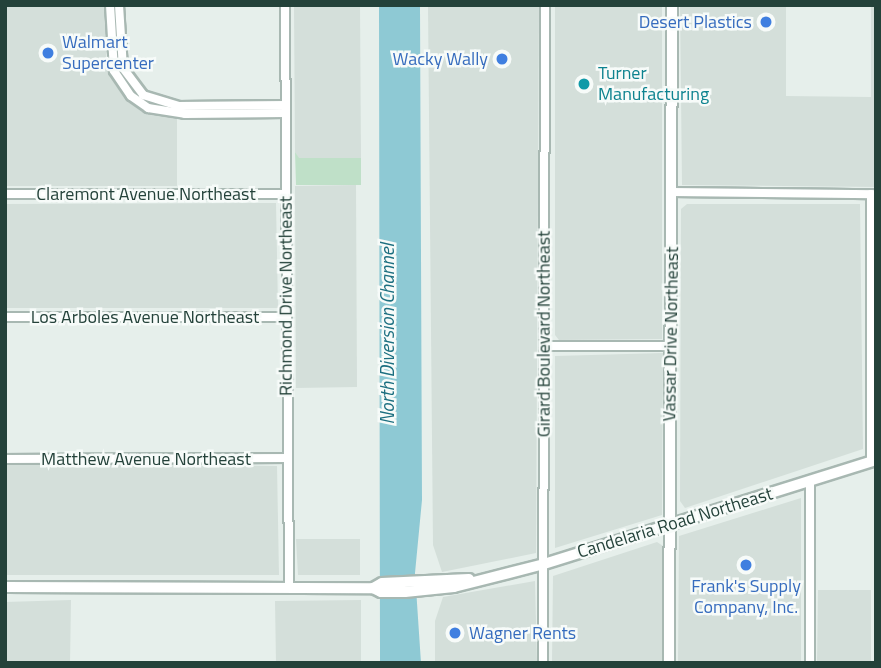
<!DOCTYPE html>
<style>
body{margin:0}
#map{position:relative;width:881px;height:668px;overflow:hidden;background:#e6efeb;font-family:"Titillium Web",sans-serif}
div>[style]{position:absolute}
.built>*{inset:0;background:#d4dfda}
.green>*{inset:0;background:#bfe0c8}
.water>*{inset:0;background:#8ec9d4}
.roads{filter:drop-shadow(2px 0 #a8b8b2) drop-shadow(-2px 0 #a8b8b2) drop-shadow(0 2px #a8b8b2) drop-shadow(0 -2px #a8b8b2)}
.street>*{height:8px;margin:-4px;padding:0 4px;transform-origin:4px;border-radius:4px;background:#fff}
.secondary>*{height:10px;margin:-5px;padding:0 5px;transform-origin:5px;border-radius:5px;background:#fff}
.dots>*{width:19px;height:19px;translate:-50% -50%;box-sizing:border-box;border:4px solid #f7fbf9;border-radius:50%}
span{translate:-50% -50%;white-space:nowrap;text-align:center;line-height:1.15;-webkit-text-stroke:5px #f7fbf9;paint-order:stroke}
.shop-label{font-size:18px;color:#366cbe}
.right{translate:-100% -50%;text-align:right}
.left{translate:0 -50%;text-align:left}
.culture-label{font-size:18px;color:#0d838f}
.street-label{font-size:18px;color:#24423a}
.water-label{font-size:19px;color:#1c6f80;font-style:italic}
.frame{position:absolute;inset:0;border:7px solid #24423a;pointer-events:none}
</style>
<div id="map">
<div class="built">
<i style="clip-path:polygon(5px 5px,106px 5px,106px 57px,116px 86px,150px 114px,177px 119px,177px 186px,5px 186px)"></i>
<i style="clip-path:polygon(294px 5px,360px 5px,361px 158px,298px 158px,295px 152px)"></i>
<i style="clip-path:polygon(428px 5px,539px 5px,536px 553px,442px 572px,433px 545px)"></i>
<i style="clip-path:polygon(555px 5px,662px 5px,662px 339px,559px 340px,555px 335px)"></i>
<i style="clip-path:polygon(680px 5px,786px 5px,786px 96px,871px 97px,871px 5px,876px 5px,876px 187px,682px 185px)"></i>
<i style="clip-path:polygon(356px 185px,357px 387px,296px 388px,295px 186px)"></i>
<i style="clip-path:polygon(5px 204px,276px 203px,278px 308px,5px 308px)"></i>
<i style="clip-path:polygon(687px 204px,860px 204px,863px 449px,685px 508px,680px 501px,681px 209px)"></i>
<i style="clip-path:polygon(663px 353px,662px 515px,555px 548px,555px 356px)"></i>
<i style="clip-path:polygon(5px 464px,277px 466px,279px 575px,5px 575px)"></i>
<i style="clip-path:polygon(801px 498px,801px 663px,678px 663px,679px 536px)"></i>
<i style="clip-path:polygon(296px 539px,360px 539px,360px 575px,298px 575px)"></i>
<i style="clip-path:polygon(657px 542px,663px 546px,663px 663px,552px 663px,553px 576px)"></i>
<i style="clip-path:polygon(535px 581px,537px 663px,435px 663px,435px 621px,443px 597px)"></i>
<i style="clip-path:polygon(818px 590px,871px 590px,871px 663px,817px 663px)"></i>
<i style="clip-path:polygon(71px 600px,70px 663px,5px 663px,5px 602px)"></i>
<i style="clip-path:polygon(361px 600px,361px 663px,276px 663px,275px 601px)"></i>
</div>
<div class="green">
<i style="clip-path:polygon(295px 152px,299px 158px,361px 158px,361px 185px,296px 185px)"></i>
</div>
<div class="water">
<i style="clip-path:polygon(379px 5px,420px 5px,422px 500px,415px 573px,421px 663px,380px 663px)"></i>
</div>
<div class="roads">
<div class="street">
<i style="left:110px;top:5px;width:66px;rotate:86.5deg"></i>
<i style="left:114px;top:71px;width:30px;rotate:56deg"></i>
<i style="left:131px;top:96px;width:21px;rotate:35deg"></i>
<i style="left:148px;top:108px;width:37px;rotate:9deg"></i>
<i style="left:185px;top:114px;width:101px;rotate:-0.6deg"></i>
<i style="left:119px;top:5px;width:63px;rotate:86.4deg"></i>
<i style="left:123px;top:68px;width:34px;rotate:53deg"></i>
<i style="left:143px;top:95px;width:37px;rotate:17deg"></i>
<i style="left:178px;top:106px;width:108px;rotate:-0.5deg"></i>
<i style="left:285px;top:5px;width:583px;rotate:89.61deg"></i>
<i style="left:672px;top:192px;width:204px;rotate:0.6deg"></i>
<i style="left:5px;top:194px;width:281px"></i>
<i style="left:5px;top:317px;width:280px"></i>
<i style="left:544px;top:346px;width:126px"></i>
<i style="left:5px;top:459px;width:281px;rotate:-0.2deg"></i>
<i style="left:871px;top:461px;width:267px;rotate:-90deg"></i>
<i style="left:810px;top:481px;width:182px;rotate:90deg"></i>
<i style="left:543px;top:663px;width:658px;rotate:-89.83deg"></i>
</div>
<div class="secondary">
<i style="left:5px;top:587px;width:368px;rotate:0.2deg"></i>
<i style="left:373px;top:588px;width:10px;rotate:-29deg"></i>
<i style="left:382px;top:583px;width:87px;rotate:-2.6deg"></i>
<i style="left:373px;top:588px;width:9px;rotate:27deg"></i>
<i style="left:381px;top:592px;width:24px"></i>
<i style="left:405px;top:592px;width:49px;rotate:-5.8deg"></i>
<i style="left:454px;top:587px;width:93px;rotate:-14.3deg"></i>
<i style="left:544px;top:564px;width:348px;rotate:-17.4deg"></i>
<i style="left:669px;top:663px;width:658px;rotate:-89.74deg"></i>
</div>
</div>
<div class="dots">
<i style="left:766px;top:22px;background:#3f7fe0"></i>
<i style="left:48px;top:53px;background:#3f7fe0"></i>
<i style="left:502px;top:59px;background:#3f7fe0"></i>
<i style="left:584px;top:84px;background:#0f9aa8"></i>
<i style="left:746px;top:565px;background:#3f7fe0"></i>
<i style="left:455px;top:633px;background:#3f7fe0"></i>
</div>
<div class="shop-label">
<span class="right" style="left:752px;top:22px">Desert Plastics</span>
<span class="left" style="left:62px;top:53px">Walmart<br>Supercenter</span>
<span class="right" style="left:488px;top:59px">Wacky Wally</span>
<span style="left:746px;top:597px">Frank's Supply<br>Company, Inc.</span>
<span class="left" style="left:469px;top:633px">Wagner Rents</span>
</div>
<div class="culture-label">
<span class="left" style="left:598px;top:84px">Turner<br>Manufacturing</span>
</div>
<div class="street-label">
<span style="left:146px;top:194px">Claremont Avenue Northeast</span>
<span style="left:286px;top:296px;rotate:-90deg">Richmond Drive Northeast</span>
<span style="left:145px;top:317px">Los Arboles Avenue Northeast</span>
<span style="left:544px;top:334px;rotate:-90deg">Girard Boulevard Northeast</span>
<span style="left:671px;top:334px;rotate:-89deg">Vassar Drive Northeast</span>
<span style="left:146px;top:459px">Matthew Avenue Northeast</span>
<span style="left:675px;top:523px;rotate:-17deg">Candelaria Road Northeast</span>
</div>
<div class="water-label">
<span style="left:387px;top:334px;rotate:-90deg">North Diversion Channel</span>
</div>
<div class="frame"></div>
</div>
